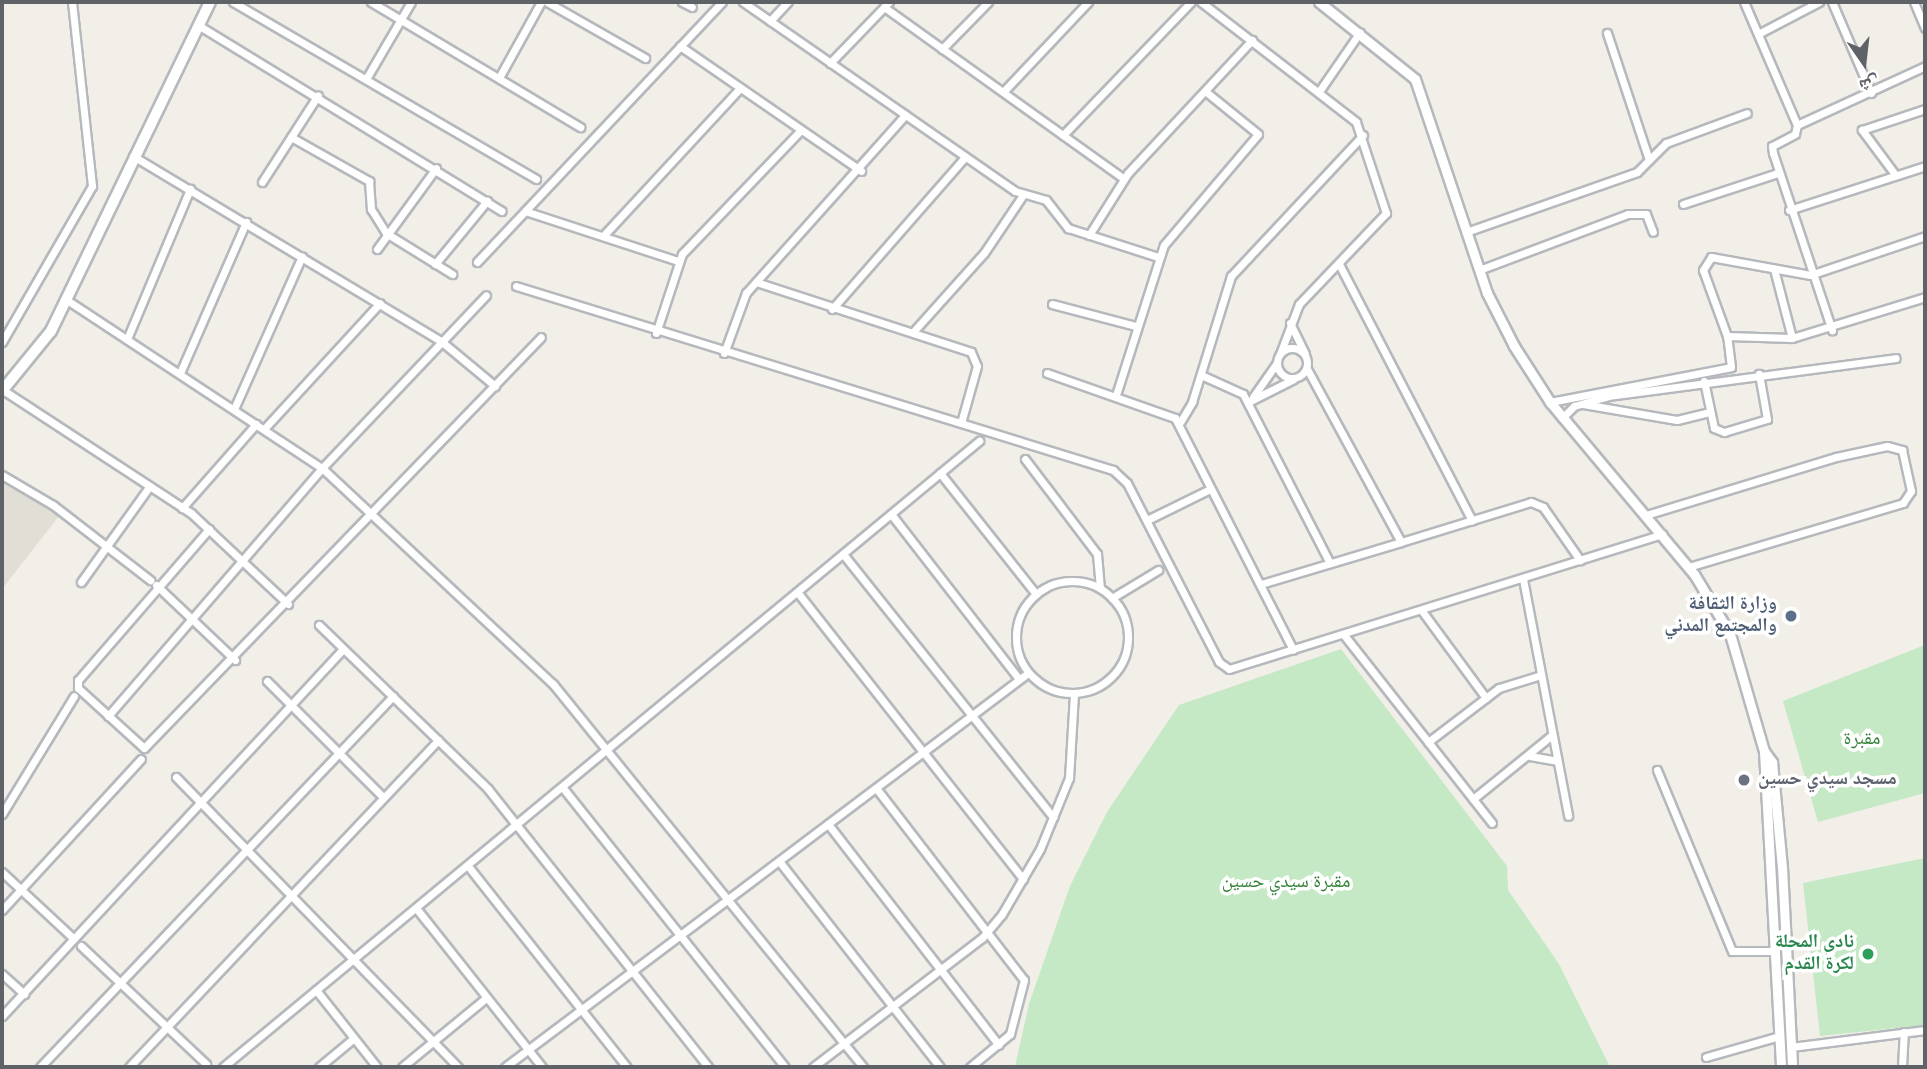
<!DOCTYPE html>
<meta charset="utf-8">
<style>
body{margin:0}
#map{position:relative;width:1927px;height:1069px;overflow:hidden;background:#f1efe8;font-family:Overpass,"Noto Naskh Arabic",sans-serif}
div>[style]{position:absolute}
.education>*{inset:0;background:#e1ded6}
.green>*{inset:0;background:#c5e8c5}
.roads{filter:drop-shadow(2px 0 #b5b8bc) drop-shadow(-2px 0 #b5b8bc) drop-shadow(0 2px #b5b8bc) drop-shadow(0 -2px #b5b8bc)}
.minor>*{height:7px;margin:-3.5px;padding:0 3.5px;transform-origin:3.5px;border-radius:3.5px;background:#fff}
.minor>.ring{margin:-3.5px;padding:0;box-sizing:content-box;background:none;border:7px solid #fff;border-radius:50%}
.tertiary>*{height:9px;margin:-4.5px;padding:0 4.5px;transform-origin:4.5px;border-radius:4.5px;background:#fff}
.secondary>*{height:10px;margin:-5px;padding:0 5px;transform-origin:5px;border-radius:5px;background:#fff}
.dots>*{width:19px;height:19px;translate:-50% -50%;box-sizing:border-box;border:4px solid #fff;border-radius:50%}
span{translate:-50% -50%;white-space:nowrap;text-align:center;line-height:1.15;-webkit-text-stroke:7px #fff;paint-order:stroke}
.service-label{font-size:19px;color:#4e5e75;font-weight:700}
.right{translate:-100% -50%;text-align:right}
.park-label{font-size:19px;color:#348238}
.worship-label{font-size:19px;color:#5b616d;font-weight:700}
.left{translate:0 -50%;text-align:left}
.leisure-label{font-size:19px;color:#27864d;font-weight:700}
.frame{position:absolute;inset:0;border:4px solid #5f6368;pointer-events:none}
.north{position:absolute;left:1829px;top:28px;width:70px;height:70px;-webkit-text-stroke:5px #fff;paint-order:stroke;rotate:166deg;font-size:19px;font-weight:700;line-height:28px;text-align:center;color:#5f6368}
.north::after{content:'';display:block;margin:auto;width:24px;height:32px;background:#5f6368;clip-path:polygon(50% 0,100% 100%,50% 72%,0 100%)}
</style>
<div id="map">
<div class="education">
<i style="clip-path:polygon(2px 480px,59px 516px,2px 589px)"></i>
</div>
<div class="green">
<i style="clip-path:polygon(1925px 645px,1925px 793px,1818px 822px,1783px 701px)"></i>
<i style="clip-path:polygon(1341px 649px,1507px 866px,1508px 890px,1559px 964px,1610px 1067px,1015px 1067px,1029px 1004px,1070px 886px,1107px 812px,1179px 705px)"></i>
<i style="clip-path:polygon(1925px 858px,1925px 1025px,1820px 1036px,1803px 883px)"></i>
</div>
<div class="roads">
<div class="minor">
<i style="left:233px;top:2px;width:351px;rotate:30.3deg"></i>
<i style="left:371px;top:2px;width:244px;rotate:30.9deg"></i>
<i style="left:547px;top:2px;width:113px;rotate:29.7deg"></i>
<i style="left:682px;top:2px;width:11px;rotate:27deg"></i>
<i style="left:743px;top:2px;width:331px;rotate:34.8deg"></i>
<i style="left:1015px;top:191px;width:32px;rotate:16deg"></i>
<i style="left:1046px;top:200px;width:36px;rotate:52deg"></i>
<i style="left:1068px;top:228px;width:95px;rotate:17.9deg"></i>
<i style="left:1201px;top:2px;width:196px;rotate:37.7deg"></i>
<i style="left:1356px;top:122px;width:96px;rotate:71.8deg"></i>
<i style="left:1386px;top:213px;width:126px;rotate:133.7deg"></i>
<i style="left:1299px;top:304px;width:53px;rotate:110.8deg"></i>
<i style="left:1744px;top:2px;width:134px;rotate:66.7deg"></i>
<i style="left:1797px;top:125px;width:9px;rotate:103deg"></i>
<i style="left:1795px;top:134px;width:26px;rotate:152deg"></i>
<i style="left:1772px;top:146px;width:7px;rotate:82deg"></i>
<i style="left:1773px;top:153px;width:187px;rotate:71.6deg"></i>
<i style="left:1832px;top:2px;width:99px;rotate:66.8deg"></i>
<i style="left:1914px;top:2px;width:28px;rotate:67deg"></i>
<i style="left:884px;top:7px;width:295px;rotate:35.6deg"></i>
<i style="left:770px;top:21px;width:26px;rotate:-47deg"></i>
<i style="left:198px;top:25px;width:356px;rotate:31.5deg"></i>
<i style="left:1607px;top:33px;width:131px;rotate:71.7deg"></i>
<i style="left:1758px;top:34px;width:69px;rotate:-27.7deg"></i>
<i style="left:680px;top:46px;width:220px;rotate:34.6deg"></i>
<i style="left:942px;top:49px;width:66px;rotate:-45.6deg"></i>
<i style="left:830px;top:63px;width:85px;rotate:-46deg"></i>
<i style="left:500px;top:76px;width:85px;rotate:-61deg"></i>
<i style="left:366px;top:79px;width:89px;rotate:-59.7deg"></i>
<i style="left:1320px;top:90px;width:70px;rotate:-55.4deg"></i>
<i style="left:1003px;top:92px;width:124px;rotate:-46.6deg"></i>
<i style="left:1797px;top:125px;width:141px;rotate:-24.7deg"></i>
<i style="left:1063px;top:135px;width:185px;rotate:-46.1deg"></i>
<i style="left:291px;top:137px;width:90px;rotate:29.4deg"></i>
<i style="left:369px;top:181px;width:28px;rotate:86deg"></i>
<i style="left:371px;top:209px;width:28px;rotate:58deg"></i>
<i style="left:386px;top:233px;width:78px;rotate:31.8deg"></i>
<i style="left:133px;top:156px;width:361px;rotate:31deg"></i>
<i style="left:442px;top:342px;width:69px;rotate:39.7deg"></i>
<i style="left:1894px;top:173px;width:54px;rotate:-126.7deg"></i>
<i style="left:1862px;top:130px;width:66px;rotate:-18.4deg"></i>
<i style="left:262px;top:182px;width:103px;rotate:-57.2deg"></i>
<i style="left:1683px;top:204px;width:100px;rotate:-18.1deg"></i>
<i style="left:1789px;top:210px;width:143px;rotate:-17.9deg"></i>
<i style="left:525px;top:211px;width:161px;rotate:18.1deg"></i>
<i style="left:1466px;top:232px;width:181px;rotate:-19.3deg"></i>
<i style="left:1637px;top:172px;width:41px;rotate:-45deg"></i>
<i style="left:1666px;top:143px;width:86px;rotate:-20.3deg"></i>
<i style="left:1089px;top:235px;width:73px;rotate:-57.8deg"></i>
<i style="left:1128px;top:173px;width:182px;rotate:-47deg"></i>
<i style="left:603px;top:236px;width:202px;rotate:-47.2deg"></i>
<i style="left:377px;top:249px;width:100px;rotate:-53.9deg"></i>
<i style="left:477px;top:262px;width:357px;rotate:-46.7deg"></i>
<i style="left:435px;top:264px;width:82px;rotate:-50.5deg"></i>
<i style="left:1339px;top:264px;width:289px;rotate:62.6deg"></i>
<i style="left:1774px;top:269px;width:71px;rotate:75.4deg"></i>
<i style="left:1479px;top:270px;width:159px;rotate:-20.6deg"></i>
<i style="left:1628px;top:214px;width:18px"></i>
<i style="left:1646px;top:214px;width:19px;rotate:69deg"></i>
<i style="left:756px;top:282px;width:226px;rotate:18deg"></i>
<i style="left:971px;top:352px;width:15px;rotate:67deg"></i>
<i style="left:977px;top:366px;width:59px;rotate:105.7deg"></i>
<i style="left:516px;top:286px;width:625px;rotate:17.13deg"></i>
<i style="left:1113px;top:470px;width:19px;rotate:43deg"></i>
<i style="left:1127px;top:483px;width:201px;rotate:62.8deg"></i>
<i style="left:1219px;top:662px;width:12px;rotate:35deg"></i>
<i style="left:1229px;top:669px;width:454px;rotate:-17.3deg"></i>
<i style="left:67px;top:300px;width:305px;rotate:33.4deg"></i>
<i style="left:322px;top:468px;width:316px;rotate:43.1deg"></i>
<i style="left:553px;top:684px;width:493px;rotate:51deg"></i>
<i style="left:1052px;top:304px;width:87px;rotate:14.7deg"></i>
<i style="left:832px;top:309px;width:202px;rotate:-48.8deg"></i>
<i style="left:1290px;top:323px;width:34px;rotate:64deg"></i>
<i style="left:913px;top:332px;width:106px;rotate:-48.1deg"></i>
<i style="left:984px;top:253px;width:70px;rotate:-56.1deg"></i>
<i style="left:656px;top:333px;width:83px;rotate:-71.8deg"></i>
<i style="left:682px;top:254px;width:172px;rotate:-46.2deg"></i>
<i style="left:1727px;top:336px;width:65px;rotate:1.8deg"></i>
<i style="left:1792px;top:338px;width:139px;rotate:-17.1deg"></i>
<i style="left:127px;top:339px;width:163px;rotate:-67.2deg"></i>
<i style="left:2px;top:342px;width:180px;rotate:-60deg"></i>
<i style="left:92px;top:186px;width:185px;rotate:-96.2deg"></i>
<i class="ring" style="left:1277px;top:348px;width:23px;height:23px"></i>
<i style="left:724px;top:353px;width:64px;rotate:-69.9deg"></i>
<i style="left:746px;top:293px;width:239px;rotate:-48.2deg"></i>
<i style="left:180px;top:373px;width:165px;rotate:-66.4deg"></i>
<i style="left:1047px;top:373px;width:136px;rotate:19.4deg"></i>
<i style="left:1175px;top:418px;width:260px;rotate:63deg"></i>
<i style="left:1201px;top:375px;width:46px;rotate:24.3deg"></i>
<i style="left:1243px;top:394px;width:190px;rotate:62.8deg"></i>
<i style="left:1704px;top:381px;width:48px;rotate:78deg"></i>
<i style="left:1714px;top:428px;width:11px;rotate:22deg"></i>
<i style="left:1724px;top:432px;width:45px;rotate:-16.8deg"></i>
<i style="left:1767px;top:419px;width:46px;rotate:-100.1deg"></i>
<i style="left:3px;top:390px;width:225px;rotate:33.2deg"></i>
<i style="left:191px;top:513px;width:133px;rotate:43.2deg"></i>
<i style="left:1116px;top:395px;width:157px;rotate:-72.3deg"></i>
<i style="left:1164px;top:245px;width:145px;rotate:-49.7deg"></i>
<i style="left:1258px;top:134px;width:68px;rotate:-140.9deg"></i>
<i style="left:1253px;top:397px;width:40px;rotate:-55.1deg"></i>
<i style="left:1248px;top:402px;width:51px;rotate:-26.6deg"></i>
<i style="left:1550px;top:402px;width:184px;rotate:-10.9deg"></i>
<i style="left:1731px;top:367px;width:31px;rotate:-97deg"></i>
<i style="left:1727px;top:336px;width:70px;rotate:-110deg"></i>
<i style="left:1703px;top:270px;width:15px;rotate:-58deg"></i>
<i style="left:1711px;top:257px;width:101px;rotate:10.3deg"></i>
<i style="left:1810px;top:275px;width:121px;rotate:-18.7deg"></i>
<i style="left:1583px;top:404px;width:95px;rotate:9.7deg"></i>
<i style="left:1677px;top:420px;width:34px;rotate:-14deg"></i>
<i style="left:234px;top:409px;width:167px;rotate:-66deg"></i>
<i style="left:1562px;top:418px;width:17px;rotate:-45deg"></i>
<i style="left:1574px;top:406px;width:35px;rotate:-16deg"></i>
<i style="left:1608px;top:396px;width:290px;rotate:-7.5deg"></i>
<i style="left:1179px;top:424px;width:26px;rotate:-59deg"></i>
<i style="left:1192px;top:402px;width:132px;rotate:-72.8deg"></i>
<i style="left:1231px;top:276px;width:193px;rotate:-46.9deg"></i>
<i style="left:264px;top:429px;width:171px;rotate:-47.4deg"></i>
<i style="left:1025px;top:459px;width:119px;rotate:52.8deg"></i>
<i style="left:1097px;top:554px;width:34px;rotate:85deg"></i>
<i style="left:940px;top:473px;width:154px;rotate:51.6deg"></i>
<i style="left:2px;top:475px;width:59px;rotate:30.5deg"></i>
<i style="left:53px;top:505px;width:123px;rotate:37.7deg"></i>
<i style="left:182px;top:508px;width:112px;rotate:-48.6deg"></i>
<i style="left:891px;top:514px;width:209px;rotate:52.2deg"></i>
<i style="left:1646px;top:515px;width:199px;rotate:-17deg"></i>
<i style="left:1836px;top:457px;width:52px;rotate:-12.2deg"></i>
<i style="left:1887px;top:446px;width:16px;rotate:15deg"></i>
<i style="left:1902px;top:450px;width:42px;rotate:77.6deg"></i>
<i style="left:1911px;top:491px;width:14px;rotate:124deg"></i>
<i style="left:1903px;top:503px;width:224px;rotate:163.4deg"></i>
<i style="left:1147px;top:520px;width:70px;rotate:-26.2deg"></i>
<i style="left:209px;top:529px;width:200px;rotate:130.9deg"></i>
<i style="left:78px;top:680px;width:8px;rotate:90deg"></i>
<i style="left:78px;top:688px;width:89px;rotate:42.3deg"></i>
<i style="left:144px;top:748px;width:571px;rotate:-45.99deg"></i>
<i style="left:1401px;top:542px;width:136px;rotate:-17.1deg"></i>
<i style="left:1531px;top:502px;width:13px;rotate:23deg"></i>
<i style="left:1543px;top:507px;width:65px;rotate:55.1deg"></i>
<i style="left:843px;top:554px;width:337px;rotate:51.4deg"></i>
<i style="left:1523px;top:579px;width:241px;rotate:79.2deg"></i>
<i class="ring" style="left:1016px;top:581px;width:105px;height:105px"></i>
<i style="left:81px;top:582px;width:117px;rotate:-54.4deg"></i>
<i style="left:1261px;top:584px;width:146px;rotate:-16.7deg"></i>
<i style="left:1401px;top:542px;width:197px;rotate:-118.5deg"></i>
<i style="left:156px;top:585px;width:109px;rotate:43.5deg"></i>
<i style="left:798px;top:593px;width:364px;rotate:51.8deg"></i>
<i style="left:1112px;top:598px;width:54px;rotate:-31.3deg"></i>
<i style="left:1422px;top:611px;width:108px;rotate:53.7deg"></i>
<i style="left:319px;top:625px;width:235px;rotate:44.1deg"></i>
<i style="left:488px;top:789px;width:355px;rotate:51.6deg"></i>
<i style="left:1344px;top:635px;width:239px;rotate:51.8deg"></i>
<i style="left:267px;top:681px;width:164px;rotate:45deg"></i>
<i style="left:108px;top:716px;width:328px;rotate:-49.2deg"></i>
<i style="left:322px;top:468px;width:238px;rotate:-46.5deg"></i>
<i style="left:1428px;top:742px;width:89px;rotate:-37.3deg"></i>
<i style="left:1499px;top:688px;width:44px;rotate:-17.2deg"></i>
<i style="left:1530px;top:756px;width:27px;rotate:10deg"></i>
<i style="left:1657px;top:770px;width:196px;rotate:67.5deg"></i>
<i style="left:1732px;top:951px;width:44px"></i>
<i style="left:176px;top:777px;width:405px;rotate:45.8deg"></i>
<i style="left:563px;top:788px;width:357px;rotate:51.5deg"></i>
<i style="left:876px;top:788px;width:242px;rotate:52.4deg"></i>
<i style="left:1024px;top:980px;width:56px;rotate:104.5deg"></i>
<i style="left:1010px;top:1034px;width:52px;rotate:140.5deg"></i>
<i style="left:1473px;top:799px;width:102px;rotate:-39deg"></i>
<i style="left:2px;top:814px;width:138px;rotate:-58.6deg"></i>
<i style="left:828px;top:824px;width:279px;rotate:52.3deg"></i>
<i style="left:779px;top:861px;width:261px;rotate:52deg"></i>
<i style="left:468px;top:866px;width:256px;rotate:51.7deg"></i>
<i style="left:2px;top:872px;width:98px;rotate:42.9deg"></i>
<i style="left:416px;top:908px;width:203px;rotate:51.6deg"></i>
<i style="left:2px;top:910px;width:205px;rotate:-47.4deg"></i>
<i style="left:81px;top:946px;width:172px;rotate:43.3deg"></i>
<i style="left:2px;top:974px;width:30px;rotate:42deg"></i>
<i style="left:316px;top:990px;width:98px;rotate:51.6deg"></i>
<i style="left:2px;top:1016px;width:501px;rotate:-47.1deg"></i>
<i style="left:1791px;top:1047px;width:135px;rotate:-7.2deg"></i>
<i style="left:1706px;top:1057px;width:76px;rotate:-16deg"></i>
<i style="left:40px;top:1067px;width:512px;rotate:-46.42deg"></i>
<i style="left:129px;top:1067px;width:450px;rotate:-46.6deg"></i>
<i style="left:223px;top:1067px;width:982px;rotate:-39.63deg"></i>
<i style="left:319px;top:1067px;width:45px;rotate:-39.6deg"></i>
<i style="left:402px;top:1067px;width:109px;rotate:-39.4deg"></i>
<i style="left:505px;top:1067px;width:655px;rotate:-36.99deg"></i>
<i style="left:813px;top:1067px;width:213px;rotate:-37.4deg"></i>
<i style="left:982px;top:938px;width:31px;rotate:-50deg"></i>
<i style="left:1002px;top:914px;width:75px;rotate:-59.7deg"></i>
<i style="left:1040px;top:849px;width:77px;rotate:-67.8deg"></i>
<i style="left:1069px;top:778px;width:85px;rotate:-86.6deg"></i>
<i style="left:1902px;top:1067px;width:35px;rotate:-87deg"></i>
</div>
<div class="tertiary">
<i style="left:1319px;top:2px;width:123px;rotate:38.7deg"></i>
<i style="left:1415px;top:79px;width:226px;rotate:71.4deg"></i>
<i style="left:1487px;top:293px;width:59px;rotate:63deg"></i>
<i style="left:1514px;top:346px;width:67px;rotate:57.3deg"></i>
<i style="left:1550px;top:402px;width:224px;rotate:50.1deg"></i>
<i style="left:1694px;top:574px;width:70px;rotate:59deg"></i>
<i style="left:1730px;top:634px;width:122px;rotate:73.8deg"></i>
<i style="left:1764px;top:751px;width:316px;rotate:86.9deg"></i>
<i style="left:1764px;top:751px;width:14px;rotate:54deg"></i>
<i style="left:1772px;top:762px;width:105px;rotate:84.6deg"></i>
<i style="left:1782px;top:867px;width:200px;rotate:87.1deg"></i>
</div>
<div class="secondary">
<i style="left:2px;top:391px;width:77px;rotate:-50.8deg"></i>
<i style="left:51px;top:331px;width:365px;rotate:-64.2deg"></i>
</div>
</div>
<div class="dots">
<i style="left:1791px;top:616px;background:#5c6f8a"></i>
<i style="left:1744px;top:780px;background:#6b7280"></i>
<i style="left:1868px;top:954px;background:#2e9e5b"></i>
</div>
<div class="service-label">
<span class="right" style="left:1777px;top:616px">وزارة الثقافة<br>والمجتمع المدني</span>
</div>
<div class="park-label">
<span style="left:1862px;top:740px">مقبرة</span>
<span style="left:1286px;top:883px">مقبرة سيدي حسين</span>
</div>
<div class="worship-label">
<span class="left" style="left:1758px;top:780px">مسجد سيدي حسين</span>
</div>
<div class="leisure-label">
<span class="right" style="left:1854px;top:954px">نادي المحلة<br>لكرة القدم</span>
</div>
<div class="frame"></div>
<div class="north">ش</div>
</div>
